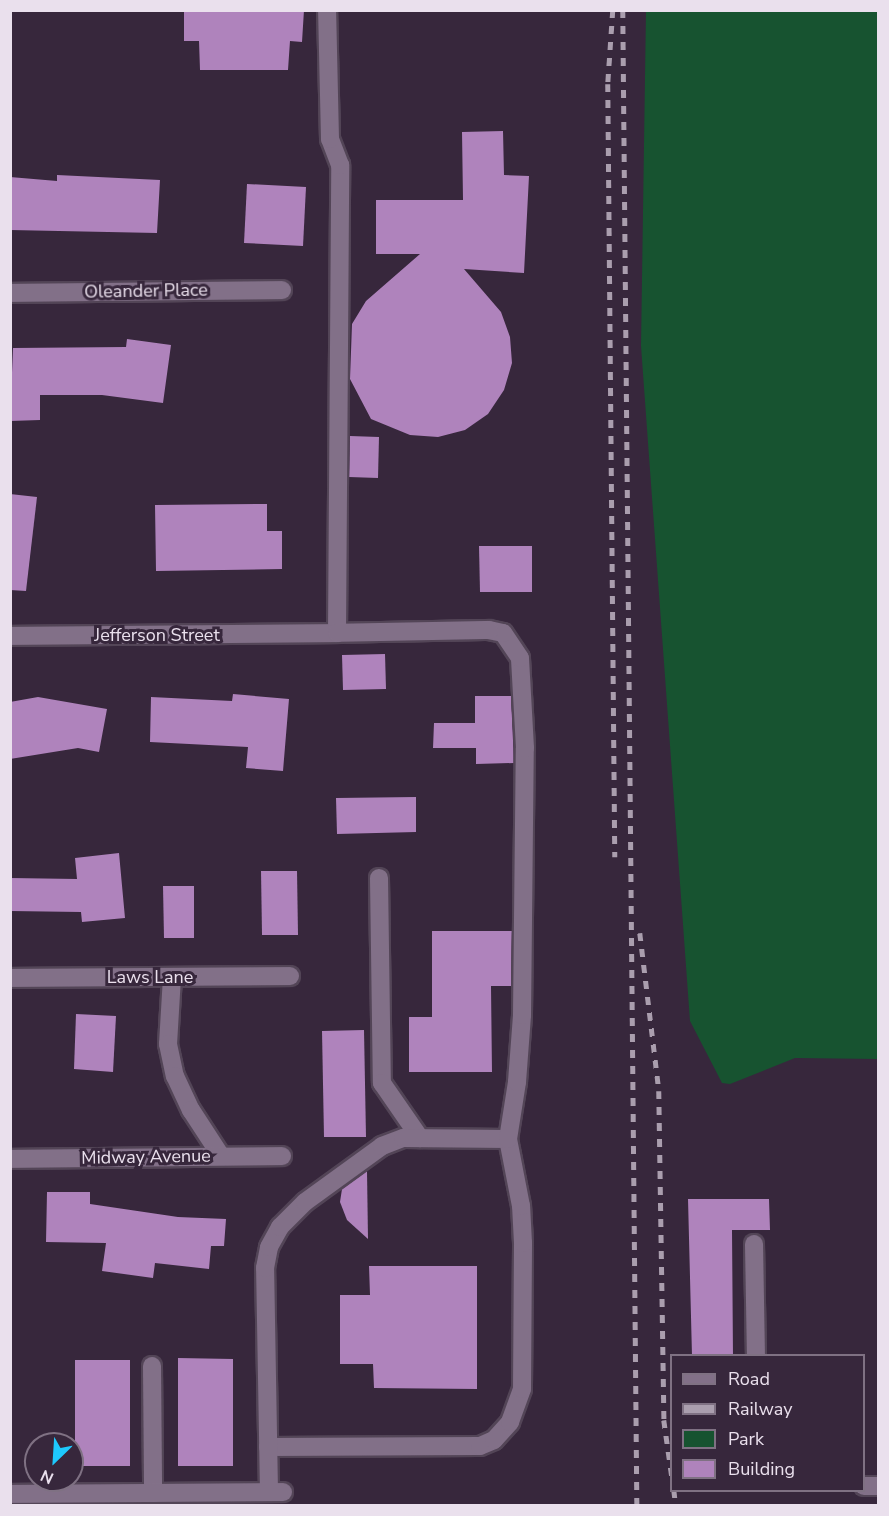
<!DOCTYPE html>
<style>
body{margin:0}
#map{position:relative;width:889px;height:1516px;overflow:hidden;background:#37273c;font-family:"Nunito Sans",sans-serif}
div>[style]{position:absolute}
.green>*{inset:0;background:#175330}
.building>*{inset:0;background:#af83bc}
.roads{filter:drop-shadow(2px 0 #534557) drop-shadow(-2px 0 #534557) drop-shadow(0 2px #534557) drop-shadow(0 -2px #534557)}
.minor>*{height:18px;margin:-9px;padding:0 9px;transform-origin:9px;border-radius:9px;background:#827088}
.rail>*{height:4.5px;margin-top:-2.25px;transform-origin:0;background:repeating-linear-gradient(90deg,#aa9eae 0 8px,transparent 0 16px)}
span{translate:-50% -50%;white-space:nowrap;text-align:center;line-height:1.15;-webkit-text-stroke:6px #37273c;paint-order:stroke}
.street-label{font-size:18px;color:#eae0ed}
.frame{position:absolute;inset:0;border:12px solid #eae0ed;pointer-events:none}
.legend{position:absolute;left:670px;top:1354px;width:195px;height:138px;box-sizing:border-box;background:#37273c;border:2px solid #7f7183;margin:0;padding:8px 10px;list-style:none;font-size:18px;color:#eae0ed}
.legend li{display:flex;align-items:center;gap:12px;height:30px}
.legend b{width:30px;border:2px solid #7f7183}
.north{position:absolute;left:24px;top:1432px;width:60px;height:60px;box-sizing:border-box;background:#37273c;border:2px solid #7f7183;border-radius:50%;rotate:205deg;font-size:16px;font-weight:700;line-height:24px;text-align:center;color:#eae0ed}
.north::after{content:'';display:block;margin:auto;width:21px;height:27px;background:#1ec9fd;clip-path:polygon(50% 0,100% 100%,50% 72%,0 100%)}
</style>
<div id="map">
<div class="green">
<i style="clip-path:polygon(646px 11px,878px 11px,878px 1059px,795px 1058px,730px 1084px,722px 1083px,690px 1021px,641px 346px)"></i>
</div>
<div class="building">
<i style="clip-path:polygon(184px 10px,304px 10px,302px 42px,290px 41px,288px 70px,200px 70px,199px 41px,184px 41px)"></i>
<i style="clip-path:polygon(503px 131px,504px 175px,529px 176px,524px 273px,464px 269px,501px 312px,510px 337px,512px 363px,504px 390px,488px 414px,465px 430px,438px 437px,410px 435px,371px 419px,350px 379px,352px 324px,366px 301px,420px 254px,376px 254px,376px 200px,463px 200px,462px 132px)"></i>
<i style="clip-path:polygon(57px 175px,160px 180px,157px 233px,10px 230px,10px 177px,57px 181px)"></i>
<i style="clip-path:polygon(247px 184px,306px 187px,303px 246px,244px 243px)"></i>
<i style="clip-path:polygon(127px 339px,171px 345px,163px 403px,102px 395px,40px 395px,40px 420px,10px 421px,13px 348px,126px 347px)"></i>
<i style="clip-path:polygon(350px 436px,379px 437px,378px 478px,349px 477px)"></i>
<i style="clip-path:polygon(10px 494px,37px 497px,26px 591px,10px 590px)"></i>
<i style="clip-path:polygon(267px 504px,267px 531px,282px 531px,282px 569px,156px 571px,155px 505px)"></i>
<i style="clip-path:polygon(479px 546px,532px 546px,532px 592px,480px 592px)"></i>
<i style="clip-path:polygon(385px 654px,386px 689px,343px 690px,342px 655px)"></i>
<i style="clip-path:polygon(233px 694px,289px 699px,283px 771px,246px 768px,248px 747px,150px 742px,151px 697px,232px 701px)"></i>
<i style="clip-path:polygon(475px 696px,511px 696px,514px 763px,476px 764px,476px 748px,433px 748px,434px 723px,475px 723px)"></i>
<i style="clip-path:polygon(38px 697px,107px 709px,99px 752px,78px 748px,10px 759px,10px 702px)"></i>
<i style="clip-path:polygon(416px 797px,416px 832px,337px 834px,336px 798px)"></i>
<i style="clip-path:polygon(119px 853px,125px 918px,82px 922px,81px 912px,10px 911px,10px 878px,77px 879px,75px 858px)"></i>
<i style="clip-path:polygon(261px 871px,297px 871px,298px 935px,262px 935px)"></i>
<i style="clip-path:polygon(163px 886px,194px 886px,194px 938px,164px 938px)"></i>
<i style="clip-path:polygon(432px 931px,512px 931px,511px 986px,491px 986px,492px 1072px,409px 1072px,409px 1017px,432px 1017px)"></i>
<i style="clip-path:polygon(76px 1014px,116px 1016px,113px 1072px,74px 1069px)"></i>
<i style="clip-path:polygon(364px 1030px,366px 1137px,324px 1137px,322px 1031px)"></i>
<i style="clip-path:polygon(367px 1171px,368px 1239px,347px 1220px,340px 1202px,342px 1189px)"></i>
<i style="clip-path:polygon(47px 1192px,90px 1192px,90px 1204px,178px 1217px,226px 1219px,224px 1246px,211px 1246px,209px 1269px,155px 1263px,153px 1278px,102px 1271px,106px 1243px,46px 1242px)"></i>
<i style="clip-path:polygon(688px 1199px,769px 1199px,770px 1230px,732px 1230px,733px 1356px,692px 1356px)"></i>
<i style="clip-path:polygon(369px 1266px,477px 1266px,477px 1389px,374px 1388px,373px 1364px,340px 1364px,340px 1295px,370px 1295px)"></i>
<i style="clip-path:polygon(178px 1358px,233px 1359px,233px 1466px,178px 1466px)"></i>
<i style="clip-path:polygon(75px 1360px,130px 1360px,130px 1466px,75px 1466px)"></i>
</div>
<div class="roads">
<div class="minor">
<i style="left:10px;top:293px;width:272px;rotate:-0.6deg"></i>
<i style="left:10px;top:636px;width:327px;rotate:-0.5deg"></i>
<i style="left:337px;top:633px;width:468px;rotate:-89.6deg"></i>
<i style="left:340px;top:165px;width:28px;rotate:-111deg"></i>
<i style="left:330px;top:139px;width:129px;rotate:-91.3deg"></i>
<i style="left:379px;top:878px;width:205px;rotate:89.2deg"></i>
<i style="left:382px;top:1083px;width:67px;rotate:55.4deg"></i>
<i style="left:172px;top:977px;width:67px;rotate:93.4deg"></i>
<i style="left:168px;top:1044px;width:33px;rotate:78deg"></i>
<i style="left:175px;top:1076px;width:38px;rotate:65deg"></i>
<i style="left:191px;top:1110px;width:55px;rotate:56.9deg"></i>
<i style="left:10px;top:978px;width:280px;rotate:-0.4deg"></i>
<i style="left:10px;top:1159px;width:272px;rotate:-0.6deg"></i>
<i style="left:754px;top:1244px;width:112px;rotate:89deg"></i>
<i style="left:152px;top:1366px;width:127px;rotate:89.5deg"></i>
<i style="left:268px;top:1447px;width:212px;rotate:-0.3deg"></i>
<i style="left:480px;top:1446px;width:15px;rotate:-23deg"></i>
<i style="left:494px;top:1440px;width:24px;rotate:-48deg"></i>
<i style="left:510px;top:1422px;width:35px;rotate:-70deg"></i>
<i style="left:522px;top:1389px;width:146px;rotate:-89.6deg"></i>
<i style="left:523px;top:1243px;width:37px;rotate:-93deg"></i>
<i style="left:521px;top:1206px;width:68px;rotate:-101deg"></i>
<i style="left:864px;top:1486px;width:14px"></i>
<i style="left:269px;top:1492px;width:224px;rotate:-91deg"></i>
<i style="left:265px;top:1268px;width:21px;rotate:-79deg"></i>
<i style="left:269px;top:1247px;width:23px;rotate:-61deg"></i>
<i style="left:280px;top:1227px;width:35px;rotate:-45deg"></i>
<i style="left:305px;top:1202px;width:95px;rotate:-36deg"></i>
<i style="left:382px;top:1146px;width:22px;rotate:-21deg"></i>
<i style="left:403px;top:1138px;width:105px;rotate:0.5deg"></i>
<i style="left:508px;top:1139px;width:58px;rotate:-81deg"></i>
<i style="left:517px;top:1082px;width:67px;rotate:-85.7deg"></i>
<i style="left:522px;top:1015px;width:267px;rotate:-89.4deg"></i>
<i style="left:525px;top:748px;width:90px;rotate:-93.2deg"></i>
<i style="left:520px;top:658px;width:30px;rotate:-124deg"></i>
<i style="left:503px;top:633px;width:14px;rotate:-168deg"></i>
<i style="left:489px;top:630px;width:152px;rotate:178.9deg"></i>
<i style="left:10px;top:1494px;width:273px;rotate:-0.4deg"></i>
</div>
</div>
<div class="rail">
<i style="left:613px;top:10px;width:74px;rotate:93.9deg"></i>
<i style="left:608px;top:84px;width:773px;rotate:89.48deg"></i>
<i style="left:623px;top:10px;width:1496px;rotate:89.46deg"></i>
<i style="left:640px;top:933px;width:159px;rotate:83.1deg"></i>
<i style="left:659px;top:1091px;width:329px;rotate:89.1deg"></i>
<i style="left:664px;top:1420px;width:58px;rotate:82deg"></i>
<i style="left:674px;top:1490px;width:16px;rotate:83deg"></i>
</div>
<div class="street-label">
<span style="left:146px;top:291px;rotate:-1deg">Oleander Place</span>
<span style="left:157px;top:635px">Jefferson Street</span>
<span style="left:150px;top:977px">Laws Lane</span>
<span style="left:146px;top:1157px;rotate:-1deg">Midway Avenue</span>
</div>
<div class="frame"></div>
<ul class="legend">
<li><b style="height:8px;background:#827088"></b>Road</li>
<li><b style="height:8px;background:#aa9eae"></b>Railway</li>
<li><b style="height:16px;background:#175330"></b>Park</li>
<li><b style="height:16px;background:#af83bc"></b>Building</li>
</ul>
<div class="north">N</div>
</div>
